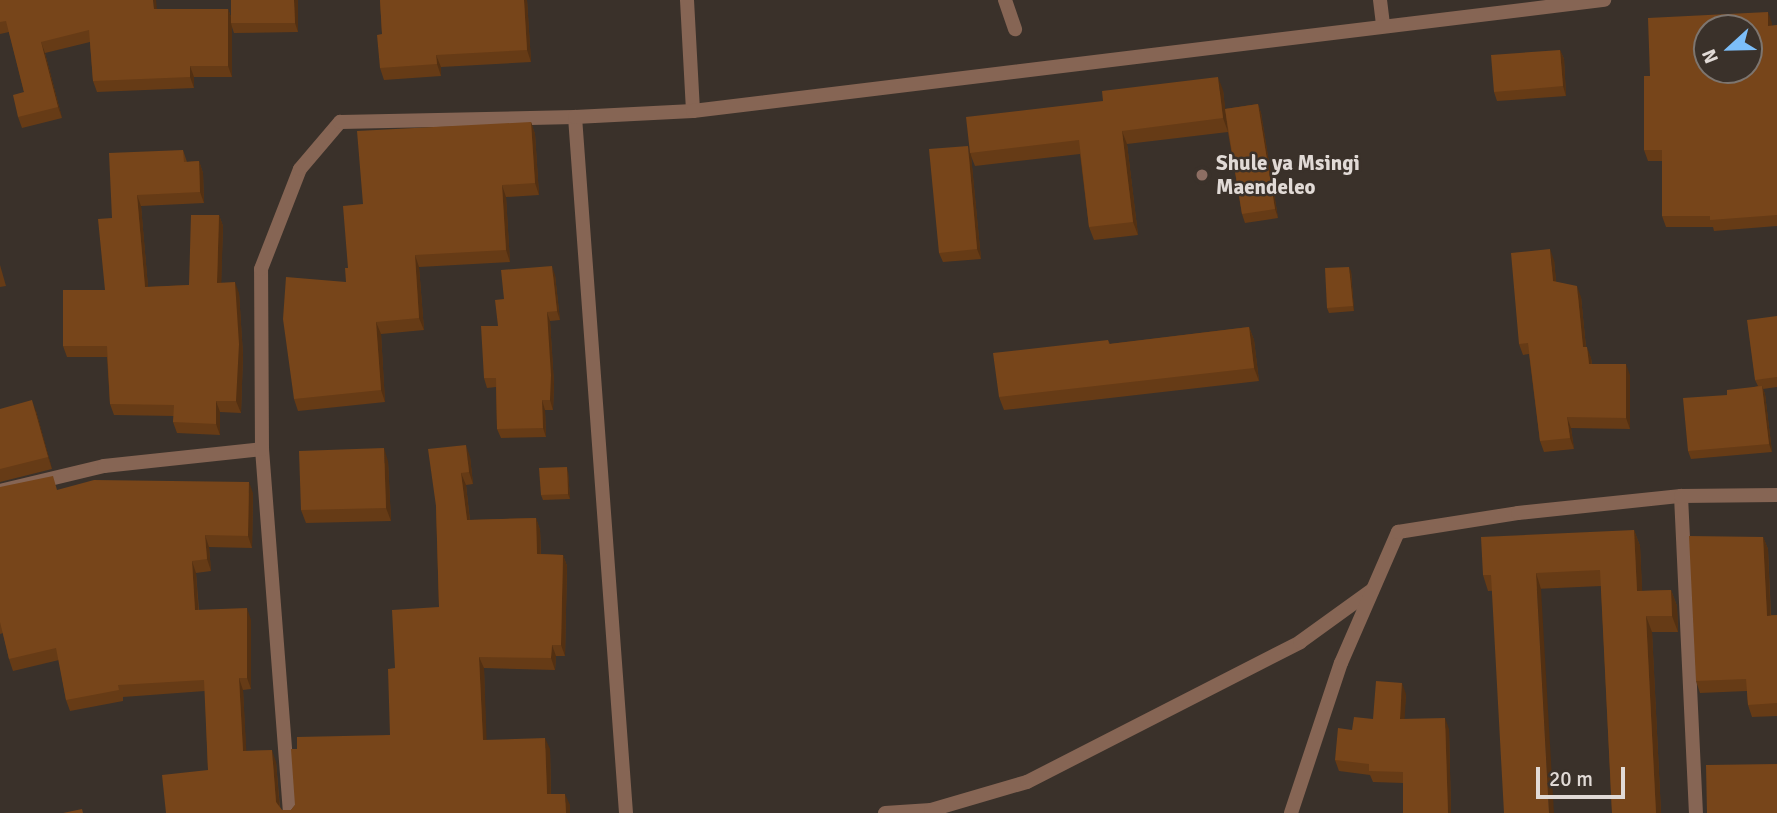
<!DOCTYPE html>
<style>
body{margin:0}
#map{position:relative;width:1777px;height:813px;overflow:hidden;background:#3a312a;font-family:Signika,sans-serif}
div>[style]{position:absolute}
.minor>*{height:14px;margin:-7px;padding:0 7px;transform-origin:7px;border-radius:7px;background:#866554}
.wall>*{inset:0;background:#663b16}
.shaded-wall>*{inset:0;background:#533012}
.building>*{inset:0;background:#77451a}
.dots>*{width:19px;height:19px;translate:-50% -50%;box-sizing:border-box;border:4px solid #3a312a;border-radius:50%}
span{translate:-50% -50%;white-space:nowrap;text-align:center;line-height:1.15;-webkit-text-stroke:5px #3a312a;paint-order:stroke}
.poi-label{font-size:21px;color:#e1dad6;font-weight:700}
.left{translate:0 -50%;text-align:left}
.north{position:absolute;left:1693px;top:14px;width:70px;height:70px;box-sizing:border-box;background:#3a312a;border:2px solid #7d756f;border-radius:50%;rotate:248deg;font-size:19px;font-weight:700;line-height:28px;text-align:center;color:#e1dad6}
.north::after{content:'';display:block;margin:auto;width:24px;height:32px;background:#7cbef9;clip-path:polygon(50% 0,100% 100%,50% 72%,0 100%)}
.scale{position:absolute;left:1536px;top:767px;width:89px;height:32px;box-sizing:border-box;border:4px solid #e1dad6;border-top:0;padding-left:9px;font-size:21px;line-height:24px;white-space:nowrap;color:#e1dad6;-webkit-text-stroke:5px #3a312a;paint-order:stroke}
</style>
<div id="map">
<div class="minor">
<i style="left:687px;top:0;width:111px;rotate:86.9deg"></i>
<i style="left:1005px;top:0;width:31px;rotate:71deg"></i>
<i style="left:1380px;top:0;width:25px;rotate:83deg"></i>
<i style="left:0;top:491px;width:107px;rotate:-13.5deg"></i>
<i style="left:104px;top:466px;width:159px;rotate:-6.1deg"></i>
<i style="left:1681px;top:496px;width:317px;rotate:87.3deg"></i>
<i style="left:290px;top:813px;width:365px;rotate:-94.4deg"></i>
<i style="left:262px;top:449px;width:180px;rotate:-90.3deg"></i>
<i style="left:261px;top:269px;width:107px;rotate:-68.7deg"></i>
<i style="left:300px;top:169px;width:62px;rotate:-49.6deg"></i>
<i style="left:340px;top:122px;width:235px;rotate:-1.2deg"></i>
<i style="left:626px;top:813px;width:698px;rotate:-94.19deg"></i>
<i style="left:575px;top:117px;width:118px;rotate:-2.9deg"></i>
<i style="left:693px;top:111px;width:918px;rotate:-6.95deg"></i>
<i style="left:885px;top:813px;width:46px;rotate:-3.7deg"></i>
<i style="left:931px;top:810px;width:100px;rotate:-16.3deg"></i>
<i style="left:1027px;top:782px;width:307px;rotate:-27.1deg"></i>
<i style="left:1300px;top:642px;width:89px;rotate:-35.8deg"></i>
<i style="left:1291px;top:813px;width:158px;rotate:-71.6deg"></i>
<i style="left:1341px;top:663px;width:143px;rotate:-66.5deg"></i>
<i style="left:1398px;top:532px;width:121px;rotate:-9deg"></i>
<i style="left:1518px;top:513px;width:164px;rotate:-6deg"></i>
<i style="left:1681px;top:496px;width:96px;rotate:-0.6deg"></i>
</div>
<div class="wall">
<i style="clip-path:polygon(0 0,157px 9px,228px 9px,231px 17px,298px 0,298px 32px,234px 33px,232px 27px,232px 77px,194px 77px,194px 88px,97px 92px,93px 81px,90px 42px,45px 53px,62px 118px,22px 128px,18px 117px,24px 92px,9px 32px,0 34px)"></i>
<i style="clip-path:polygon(380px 0,527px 0,531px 62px,441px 67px,441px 76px,384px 80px,380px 68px,382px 34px)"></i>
<i style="clip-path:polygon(1772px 23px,1772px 26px,1777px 25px,1777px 226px,1714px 231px,1713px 227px,1666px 227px,1662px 216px,1662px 161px,1648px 161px,1644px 150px,1650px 76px)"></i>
<i style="clip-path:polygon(1560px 50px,1564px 59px,1566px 96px,1497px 101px,1494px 92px)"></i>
<i style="clip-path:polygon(1223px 90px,1225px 109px,1258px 104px,1261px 113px,1278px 218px,1245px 223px,1242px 214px,1228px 132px,1127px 144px,1138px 235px,1094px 240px,1089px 227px,1080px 154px,975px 166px,971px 156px,981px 259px,943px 262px,939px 253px,970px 152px)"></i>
<i style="clip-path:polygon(531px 122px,535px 134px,539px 195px,506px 197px,510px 262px,419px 267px,424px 330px,381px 334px,385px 402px,298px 411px,294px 399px,346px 282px,363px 204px)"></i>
<i style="clip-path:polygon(183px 150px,187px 162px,199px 161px,203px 173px,204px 203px,141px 206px,148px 287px,189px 285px,219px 215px,223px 226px,221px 283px,239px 293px,243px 355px,241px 413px,220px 412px,220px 435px,177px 433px,173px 422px,174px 416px,114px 415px,110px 404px,107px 357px,67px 357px,63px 346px,105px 290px,112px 218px)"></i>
<i style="clip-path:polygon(1554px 260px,1556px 282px,1581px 297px,1586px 347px,1591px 358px,1592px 364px,1630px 375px,1630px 429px,1571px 428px,1574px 449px,1544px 452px,1540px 441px,1529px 354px,1523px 355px,1519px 344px)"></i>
<i style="clip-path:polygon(0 265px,6px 286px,0 287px)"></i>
<i style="clip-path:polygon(1351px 271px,1354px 311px,1329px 313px,1327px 308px)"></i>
<i style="clip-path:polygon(555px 275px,560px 320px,550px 321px,554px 384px,553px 410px,545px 410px,546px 437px,501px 438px,497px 429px,496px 387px,487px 388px,484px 378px,498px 326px)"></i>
<i style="clip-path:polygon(1777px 316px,1777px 387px,1763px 389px,1765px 394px,1772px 452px,1691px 459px,1688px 451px,1727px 395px,1758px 386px,1755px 380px)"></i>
<i style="clip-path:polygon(1249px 327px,1254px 340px,1259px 381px,1004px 410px,999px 397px,1108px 340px,1110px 344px)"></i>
<i style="clip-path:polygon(0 409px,36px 411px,52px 469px,0 482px)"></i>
<i style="clip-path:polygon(470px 457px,473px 484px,466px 485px,470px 520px,536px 518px,540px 530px,541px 554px,563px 555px,567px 566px,565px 656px,556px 656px,555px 670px,484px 668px,486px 740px,550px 749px,551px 794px,570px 805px,570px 813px,166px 813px,208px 770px,205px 691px,123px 697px,123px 701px,70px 711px,66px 700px,59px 660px,13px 671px,9px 659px,3px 633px,0 634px,0 487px,58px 490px,253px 493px,252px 548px,209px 547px,211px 571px,196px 573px,199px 610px,251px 620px,251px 689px,243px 690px,246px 751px,276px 762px,280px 807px,282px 810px,291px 810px,295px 805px,297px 749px,390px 735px,395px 668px,439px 607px,436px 506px)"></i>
<i style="clip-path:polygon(388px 461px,391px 521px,306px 523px,301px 510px)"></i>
<i style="clip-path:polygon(568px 471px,570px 499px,543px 500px,541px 495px)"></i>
<i style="clip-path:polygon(1634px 530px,1640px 546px,1642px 591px,1671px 590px,1677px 606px,1678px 632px,1652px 632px,1661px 813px,1612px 813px,1601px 586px,1488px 591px,1483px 575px)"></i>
<i style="clip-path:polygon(1763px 537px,1768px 549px,1771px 615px,1777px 615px,1777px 716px,1752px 717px,1748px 705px,1747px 691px,1700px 693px,1696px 681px)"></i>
<i style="clip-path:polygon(1406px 694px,1404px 719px,1449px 729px,1451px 813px,1403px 813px,1403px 783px,1373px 782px,1370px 775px,1339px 771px,1335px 760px,1373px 719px)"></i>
</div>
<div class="shaded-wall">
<i style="clip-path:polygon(153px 0,156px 0,158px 20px,154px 9px)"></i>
<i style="clip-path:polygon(294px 0,298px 0,298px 32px,295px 23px)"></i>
<i style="clip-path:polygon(524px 0,527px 0,531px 62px,527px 50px)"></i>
<i style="clip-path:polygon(228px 9px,232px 20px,231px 23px,232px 27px,232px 77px,228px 66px)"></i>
<i style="clip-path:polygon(1768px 12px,1772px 23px,1772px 37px,1768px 26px)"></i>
<i style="clip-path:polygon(41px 42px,45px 53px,62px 118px,58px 107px)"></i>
<i style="clip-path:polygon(1560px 50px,1564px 59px,1566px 96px,1563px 86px)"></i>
<i style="clip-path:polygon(436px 55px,441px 67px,441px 76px,437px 64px)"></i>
<i style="clip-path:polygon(190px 66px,194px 77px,194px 88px,190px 77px)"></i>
<i style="clip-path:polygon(1218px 77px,1223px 90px,1228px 132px,1223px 118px)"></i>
<i style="clip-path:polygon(1258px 104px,1261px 113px,1278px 218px,1275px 209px)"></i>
<i style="clip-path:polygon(531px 122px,535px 134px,539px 195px,535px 183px)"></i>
<i style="clip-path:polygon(1122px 131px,1127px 144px,1138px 235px,1133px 222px)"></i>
<i style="clip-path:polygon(968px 146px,971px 155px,981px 259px,977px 249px)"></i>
<i style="clip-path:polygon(199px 161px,203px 173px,204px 203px,200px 192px)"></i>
<i style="clip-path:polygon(502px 185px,506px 197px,510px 262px,506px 250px)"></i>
<i style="clip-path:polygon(137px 195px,141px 206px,149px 298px,145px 287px)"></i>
<i style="clip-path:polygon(219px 215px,223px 226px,221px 294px,217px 283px)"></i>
<i style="clip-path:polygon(1550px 249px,1554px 260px,1557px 292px,1553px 281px)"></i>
<i style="clip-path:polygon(415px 255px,419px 267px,424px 330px,419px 318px)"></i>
<i style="clip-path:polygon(552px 266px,555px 275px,560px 320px,557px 311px)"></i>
<i style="clip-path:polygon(1349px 267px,1351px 271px,1354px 311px,1353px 306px)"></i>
<i style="clip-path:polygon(235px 282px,239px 293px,243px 355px,241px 413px,236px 401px)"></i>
<i style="clip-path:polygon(1577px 286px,1581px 297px,1587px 358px,1583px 347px)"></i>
<i style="clip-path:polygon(547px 312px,550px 321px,554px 384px,553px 410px,550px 400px)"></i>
<i style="clip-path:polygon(376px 322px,381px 334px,385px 402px,381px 390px)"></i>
<i style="clip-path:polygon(1249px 327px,1254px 340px,1259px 381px,1254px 368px)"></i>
<i style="clip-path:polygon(1587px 347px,1591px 358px,1593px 375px,1589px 364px)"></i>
<i style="clip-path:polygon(1626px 364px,1630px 375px,1630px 429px,1626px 418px)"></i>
<i style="clip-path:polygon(1762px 386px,1765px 394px,1772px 452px,1769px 444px)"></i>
<i style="clip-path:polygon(32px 400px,36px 411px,52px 469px,48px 457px)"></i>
<i style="clip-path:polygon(542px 400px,545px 410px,546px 437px,543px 428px)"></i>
<i style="clip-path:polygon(216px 401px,220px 412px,220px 435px,216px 424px)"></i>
<i style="clip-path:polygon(1567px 417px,1571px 428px,1574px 449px,1570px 438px)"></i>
<i style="clip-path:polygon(466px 445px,470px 457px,473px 484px,469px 472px)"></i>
<i style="clip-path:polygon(384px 448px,388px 461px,391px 521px,386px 508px)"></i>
<i style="clip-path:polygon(567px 467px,568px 471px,570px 499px,568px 494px)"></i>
<i style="clip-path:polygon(461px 473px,466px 485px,471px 532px,467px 520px)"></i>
<i style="clip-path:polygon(249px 482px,253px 493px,252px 548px,248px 536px)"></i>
<i style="clip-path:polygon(536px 518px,540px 530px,541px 565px,537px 554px)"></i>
<i style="clip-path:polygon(1634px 530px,1640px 546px,1643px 607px,1637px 591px)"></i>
<i style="clip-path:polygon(205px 535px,209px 547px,211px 571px,207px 559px)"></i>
<i style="clip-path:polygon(1763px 537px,1768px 549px,1771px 628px,1767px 616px)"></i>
<i style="clip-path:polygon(563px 555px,567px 566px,565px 656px,561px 645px)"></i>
<i style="clip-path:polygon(192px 561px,196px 573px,199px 621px,195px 610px)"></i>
<i style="clip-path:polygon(1536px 573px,1541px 589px,1554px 813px,1549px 813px)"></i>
<i style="clip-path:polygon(1671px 590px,1677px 606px,1678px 632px,1672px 616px)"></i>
<i style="clip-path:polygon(247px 608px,251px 620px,251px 689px,247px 678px)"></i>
<i style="clip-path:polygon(1646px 616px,1652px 632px,1661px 813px,1656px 813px)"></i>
<i style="clip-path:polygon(552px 645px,556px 656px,555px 670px,551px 658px)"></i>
<i style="clip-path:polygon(479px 657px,484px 668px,487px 751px,483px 740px)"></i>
<i style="clip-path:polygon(239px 678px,243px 690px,247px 763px,243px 751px)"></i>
<i style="clip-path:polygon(1402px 683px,1406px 694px,1404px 730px,1400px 719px)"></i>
<i style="clip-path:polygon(1445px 718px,1449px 729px,1451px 813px,1448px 813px)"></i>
<i style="clip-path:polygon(545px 738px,550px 749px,551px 806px,547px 794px)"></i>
<i style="clip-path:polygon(272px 750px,276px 762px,280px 813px,276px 802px)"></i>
<i style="clip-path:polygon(565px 794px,570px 805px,570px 813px,566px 813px)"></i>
</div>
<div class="building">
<i style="clip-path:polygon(0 0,153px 0,154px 9px,228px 9px,228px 66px,190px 66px,190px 77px,93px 81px,89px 30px,41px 42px,58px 107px,18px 117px,13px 95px,24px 92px,6px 21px,0 22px)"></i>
<i style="clip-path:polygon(231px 0,294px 0,295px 23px,231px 23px)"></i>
<i style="clip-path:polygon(380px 0,524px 0,527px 50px,436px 55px,437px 64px,380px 68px,377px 35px,382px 34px)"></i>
<i style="clip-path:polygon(evenodd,1768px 12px,1768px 26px,1777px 25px,1777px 215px,1710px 220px,1710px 216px,1662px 216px,1662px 150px,1644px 150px,1644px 76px,1650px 76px,1648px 18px,1768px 12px,1707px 28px,1749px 28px,1749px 70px,1707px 70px,1707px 28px)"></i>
<i style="clip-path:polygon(1560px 50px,1563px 86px,1494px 92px,1491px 55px)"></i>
<i style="clip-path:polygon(1218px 77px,1223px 118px,1122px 131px,1133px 222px,1089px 227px,1079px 140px,970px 153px,966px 117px,1103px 101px,1102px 91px)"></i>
<i style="clip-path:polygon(1258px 104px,1275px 209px,1242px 214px,1225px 109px)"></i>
<i style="clip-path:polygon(531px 122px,535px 183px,502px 185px,506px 250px,415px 255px,419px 318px,376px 322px,381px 390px,294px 399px,283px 319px,286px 277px,346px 282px,345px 268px,348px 268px,343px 206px,363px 204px,357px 131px)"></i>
<i style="clip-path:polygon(968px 146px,977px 249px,939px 253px,929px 149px)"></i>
<i style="clip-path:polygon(183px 150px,184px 162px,199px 161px,200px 192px,137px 195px,145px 287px,189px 285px,191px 215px,219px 215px,217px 283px,235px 282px,239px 344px,236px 401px,216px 401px,216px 424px,173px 422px,174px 405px,110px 404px,107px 346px,63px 346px,63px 290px,105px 290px,98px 219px,112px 218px,109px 153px)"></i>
<i style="clip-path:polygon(1550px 249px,1553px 281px,1577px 286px,1583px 347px,1587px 347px,1589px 364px,1626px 364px,1626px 418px,1567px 417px,1570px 438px,1540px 441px,1528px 343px,1519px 344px,1511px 253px)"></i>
<i style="clip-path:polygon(552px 266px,557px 311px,547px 312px,551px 375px,550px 400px,542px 400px,543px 428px,497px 429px,496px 378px,484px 378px,481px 326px,498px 326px,495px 300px,504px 299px,501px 270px)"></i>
<i style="clip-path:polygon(1349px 267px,1353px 306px,1327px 308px,1325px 268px)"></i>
<i style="clip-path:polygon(1777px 316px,1777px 377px,1755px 380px,1747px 320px)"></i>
<i style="clip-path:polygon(1249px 327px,1254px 368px,999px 397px,993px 353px,1108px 340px,1109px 344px)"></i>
<i style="clip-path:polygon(1762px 386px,1769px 444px,1688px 451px,1683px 398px,1727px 395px,1727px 390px)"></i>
<i style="clip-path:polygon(32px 400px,48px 457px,0 469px,0 409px)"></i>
<i style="clip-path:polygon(466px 445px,469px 472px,461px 473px,467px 520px,536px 518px,537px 554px,563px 555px,561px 645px,552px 645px,551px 658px,479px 657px,483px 740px,545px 738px,547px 794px,565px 794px,566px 813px,166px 813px,162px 775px,208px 770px,204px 680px,118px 685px,119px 690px,66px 700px,56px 648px,9px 659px,0 622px,0 487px,53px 476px,57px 490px,94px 480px,249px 482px,248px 536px,205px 535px,207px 559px,192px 561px,195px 610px,247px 608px,247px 678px,239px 678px,243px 751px,272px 750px,276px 802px,282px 810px,291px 810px,295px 805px,291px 749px,297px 749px,297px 737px,390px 735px,388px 669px,395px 668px,392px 610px,439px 607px,436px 506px,428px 449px)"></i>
<i style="clip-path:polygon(384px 448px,386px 508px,301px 510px,299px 451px)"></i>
<i style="clip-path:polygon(567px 467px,568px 494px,541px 495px,539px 468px)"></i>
<i style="clip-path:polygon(1634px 530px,1637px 591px,1671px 590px,1672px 616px,1646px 616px,1656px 813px,1612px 813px,1600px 570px,1536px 573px,1549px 813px,1504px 813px,1491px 575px,1483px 575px,1481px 537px)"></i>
<i style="clip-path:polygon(1689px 536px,1763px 537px,1767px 616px,1777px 615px,1777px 703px,1748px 705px,1746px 679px,1696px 681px)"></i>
<i style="clip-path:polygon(1376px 681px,1402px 683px,1400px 719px,1445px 718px,1448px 813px,1403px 813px,1403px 772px,1369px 771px,1369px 764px,1335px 760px,1338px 728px,1352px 730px,1354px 717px,1373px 719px)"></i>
<i style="clip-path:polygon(1777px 764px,1777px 813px,1707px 813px,1706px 765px)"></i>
<i style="clip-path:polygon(82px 809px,83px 813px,63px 813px)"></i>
</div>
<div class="dots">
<i style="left:1202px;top:175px;background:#8d6e63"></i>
</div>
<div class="poi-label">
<span class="left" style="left:1216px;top:175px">Shule ya Msingi<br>Maendeleo</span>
</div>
<div class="north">N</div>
<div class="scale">20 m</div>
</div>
